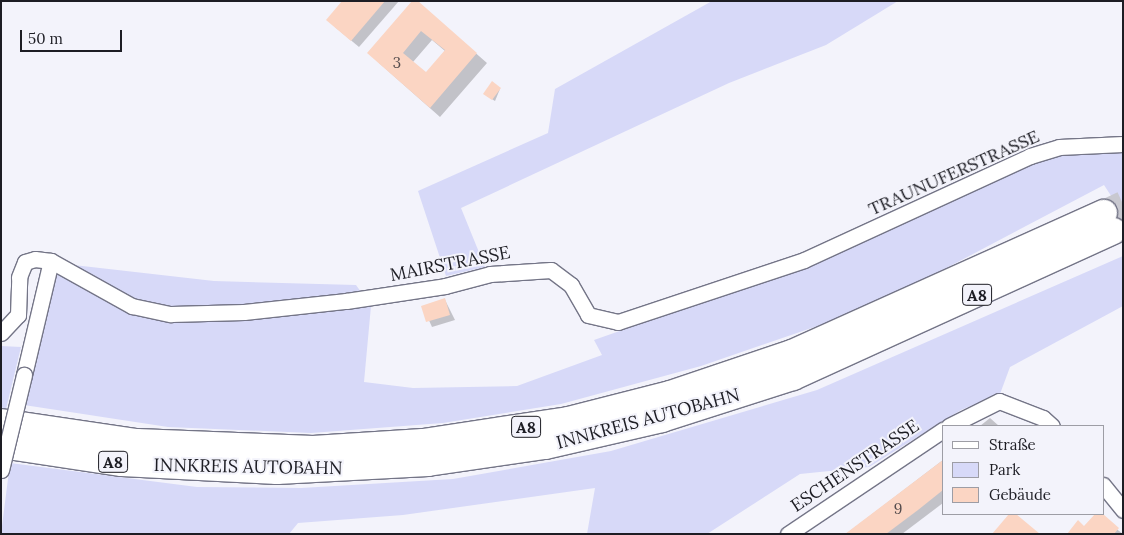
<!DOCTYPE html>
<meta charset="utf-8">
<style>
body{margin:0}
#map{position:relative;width:1124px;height:535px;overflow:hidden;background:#f3f3fb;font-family:Lora,serif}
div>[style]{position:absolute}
.green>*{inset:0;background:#d7d9f8}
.shadow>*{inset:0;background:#0003}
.building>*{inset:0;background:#fbd5c3}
.highway-tunnel>*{height:26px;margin-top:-13px;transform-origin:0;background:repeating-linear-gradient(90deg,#c8c8d0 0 26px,transparent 0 39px)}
.roads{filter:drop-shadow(1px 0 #747587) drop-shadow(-1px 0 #747587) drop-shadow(0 1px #747587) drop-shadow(0 -1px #747587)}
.street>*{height:15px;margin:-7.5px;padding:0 7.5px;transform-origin:7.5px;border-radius:7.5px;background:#fff}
.highway>*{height:26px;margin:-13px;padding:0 13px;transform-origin:13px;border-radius:13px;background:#fff}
.bridges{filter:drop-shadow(1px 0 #747587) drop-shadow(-1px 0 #747587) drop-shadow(0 1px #747587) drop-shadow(0 -1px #747587)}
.street-bridge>*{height:15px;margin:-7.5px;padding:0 7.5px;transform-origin:7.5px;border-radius:7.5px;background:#fff}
span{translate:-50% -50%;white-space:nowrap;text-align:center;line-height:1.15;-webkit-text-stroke:4px #f3f3fb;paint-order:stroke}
.number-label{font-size:15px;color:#544b4c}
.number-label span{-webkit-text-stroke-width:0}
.shield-label span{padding:1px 4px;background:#f3f3fb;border:1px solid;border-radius:4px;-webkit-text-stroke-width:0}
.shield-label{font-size:16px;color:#1d1d24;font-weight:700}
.street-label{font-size:18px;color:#1d1d24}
.frame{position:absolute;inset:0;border:2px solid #1d1d24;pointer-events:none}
.legend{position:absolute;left:942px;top:425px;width:162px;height:90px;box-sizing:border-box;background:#f3f3fb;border:1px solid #9d9da5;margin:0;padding:6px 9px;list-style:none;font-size:15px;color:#1d1d24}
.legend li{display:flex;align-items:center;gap:10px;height:25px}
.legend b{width:25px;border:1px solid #9d9da5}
.scale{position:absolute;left:20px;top:30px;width:102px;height:22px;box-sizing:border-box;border:2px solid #1d1d24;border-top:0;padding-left:6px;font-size:15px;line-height:18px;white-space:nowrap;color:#1d1d24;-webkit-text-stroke:4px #f3f3fb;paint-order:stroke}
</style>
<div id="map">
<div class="green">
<i style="clip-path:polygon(712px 1px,898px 1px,826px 45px,729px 83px,461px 208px,485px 267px,446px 276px,418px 191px,548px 133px,555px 89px)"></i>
<i style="clip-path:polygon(1123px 152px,1123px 214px,1104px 185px,916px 284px,826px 323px,701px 366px,561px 404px,443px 423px,311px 433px,168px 427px,24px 405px,56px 263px,214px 281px,356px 285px,371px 306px,364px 382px,413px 388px,517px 386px,602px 355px,594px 340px,830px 257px,1043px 157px)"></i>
<i style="clip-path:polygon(1123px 256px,1123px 306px,1010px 367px,1000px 394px,961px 410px,869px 467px,800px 474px,707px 534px,587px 534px,595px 488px,403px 515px,298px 523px,289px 534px,1px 534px,10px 463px,197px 487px,301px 488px,453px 479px,611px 451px,817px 390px)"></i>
<i style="clip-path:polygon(1px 346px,21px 347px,6px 409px,1px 407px)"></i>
</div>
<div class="shadow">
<i style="clip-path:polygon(344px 1px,399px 1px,359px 47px,335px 27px)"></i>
<i style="clip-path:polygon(evenodd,416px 1px,487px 63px,440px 117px,379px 63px,416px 1px,432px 40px,445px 51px,426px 74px,413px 62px,432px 40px)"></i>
<i style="clip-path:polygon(500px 89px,495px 101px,487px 96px)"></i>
<i style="clip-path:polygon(445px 300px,455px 320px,432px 327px,423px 307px)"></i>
<i style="clip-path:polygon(990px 418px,999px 426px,980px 426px)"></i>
<i style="clip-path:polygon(943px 460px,943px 503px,902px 534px,846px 534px)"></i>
<i style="clip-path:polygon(1097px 514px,1123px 534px,1068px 534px,1084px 528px)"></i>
</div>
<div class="building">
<i style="clip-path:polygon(342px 1px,385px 1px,351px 41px,326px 20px)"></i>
<i style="clip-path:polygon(evenodd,412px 1px,418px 1px,477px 53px,430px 108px,367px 53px,412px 1px,421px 31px,445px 50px,426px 72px,403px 53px,421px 31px)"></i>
<i style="clip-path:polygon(492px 81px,501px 88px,492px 100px,483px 94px)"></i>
<i style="clip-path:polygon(445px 298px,450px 315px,426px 322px,421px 306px)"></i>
<i style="clip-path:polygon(943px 460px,943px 490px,918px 510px,886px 534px,845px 534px)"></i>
<i style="clip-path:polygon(1009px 514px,1016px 514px,1040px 534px,992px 534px)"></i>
<i style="clip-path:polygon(1095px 514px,1103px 514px,1119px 528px,1114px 534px,1067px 534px,1078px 520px,1084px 526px)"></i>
</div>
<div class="highway-tunnel">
<i style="left:1104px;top:213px;width:21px;rotate:-25deg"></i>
</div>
<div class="roads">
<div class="street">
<i style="left:1px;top:333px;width:25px;rotate:-47deg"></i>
<i style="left:18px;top:315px;width:38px;rotate:-88deg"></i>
<i style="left:19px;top:277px;width:16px;rotate:-68deg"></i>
<i style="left:25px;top:262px;width:10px;rotate:-17deg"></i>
<i style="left:35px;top:259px;width:16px;rotate:7deg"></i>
<i style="left:51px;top:261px;width:93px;rotate:29.1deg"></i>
<i style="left:132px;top:306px;width:40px;rotate:12deg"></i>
<i style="left:171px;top:314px;width:73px;rotate:-1.6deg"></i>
<i style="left:244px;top:312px;width:103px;rotate:-6.2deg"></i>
<i style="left:346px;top:301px;width:100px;rotate:-8.6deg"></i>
<i style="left:445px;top:286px;width:47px;rotate:-14.9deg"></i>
<i style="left:490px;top:274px;width:61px;rotate:-3.8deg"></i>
<i style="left:551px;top:270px;width:25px;rotate:37deg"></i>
<i style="left:571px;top:285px;width:34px;rotate:60deg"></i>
<i style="left:588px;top:315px;width:31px;rotate:13deg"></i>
<i style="left:618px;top:322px;width:196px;rotate:-18.4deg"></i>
<i style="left:804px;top:260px;width:249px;rotate:-24.7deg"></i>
<i style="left:1030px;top:156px;width:30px;rotate:-17deg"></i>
<i style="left:1059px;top:147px;width:64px;rotate:-2.7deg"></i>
<i style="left:24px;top:375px;width:117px;rotate:-76.7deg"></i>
<i style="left:949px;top:426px;width:56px;rotate:-26.6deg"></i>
<i style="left:999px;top:401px;width:47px;rotate:21.1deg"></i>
<i style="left:1043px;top:418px;width:12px;rotate:42deg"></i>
<i style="left:1103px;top:485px;width:32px;rotate:51deg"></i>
<i style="left:788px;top:534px;width:187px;rotate:-33.9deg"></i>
</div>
<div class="highway">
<i style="left:1px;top:422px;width:137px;rotate:8.4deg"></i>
<i style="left:137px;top:442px;width:176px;rotate:2.3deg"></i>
<i style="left:313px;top:449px;width:110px;rotate:-3.6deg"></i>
<i style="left:423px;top:442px;width:147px;rotate:-8.6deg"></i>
<i style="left:568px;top:420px;width:105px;rotate:-14.3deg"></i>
<i style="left:670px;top:394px;width:129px;rotate:-18.6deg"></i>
<i style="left:792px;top:353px;width:342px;rotate:-24.2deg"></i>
<i style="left:1px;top:445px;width:122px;rotate:8.5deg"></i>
<i style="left:122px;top:463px;width:155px;rotate:3deg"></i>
<i style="left:277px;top:471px;width:151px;rotate:-3deg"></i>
<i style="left:428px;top:463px;width:118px;rotate:-8.3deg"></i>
<i style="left:545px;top:446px;width:120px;rotate:-13deg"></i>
<i style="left:662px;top:419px;width:138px;rotate:-17.8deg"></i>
<i style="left:793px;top:377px;width:352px;rotate:-24.5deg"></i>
</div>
</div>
<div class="bridges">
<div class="street-bridge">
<i style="left:1px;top:470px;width:98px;rotate:-76.4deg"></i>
</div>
</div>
<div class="number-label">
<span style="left:397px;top:63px">3</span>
<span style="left:898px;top:509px">9</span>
</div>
<div class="shield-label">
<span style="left:977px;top:295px">A8</span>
<span style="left:526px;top:427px">A8</span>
<span style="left:113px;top:462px">A8</span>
</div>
<div class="street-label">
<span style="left:954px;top:173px;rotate:-24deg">TRAUNUFERSTRASSE</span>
<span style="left:450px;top:264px;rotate:-11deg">MAIRSTRASSE</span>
<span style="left:648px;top:419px;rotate:-15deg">INNKREIS AUTOBAHN</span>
<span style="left:855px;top:466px;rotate:-34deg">ESCHENSTRASSE</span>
<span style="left:248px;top:467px;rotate:1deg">INNKREIS AUTOBAHN</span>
</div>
<div class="frame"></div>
<ul class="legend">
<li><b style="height:6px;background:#fff"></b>Straße</li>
<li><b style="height:14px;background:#d7d9f8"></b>Park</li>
<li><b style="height:14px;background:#fbd5c3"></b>Gebäude</li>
</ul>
<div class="scale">50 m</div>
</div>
